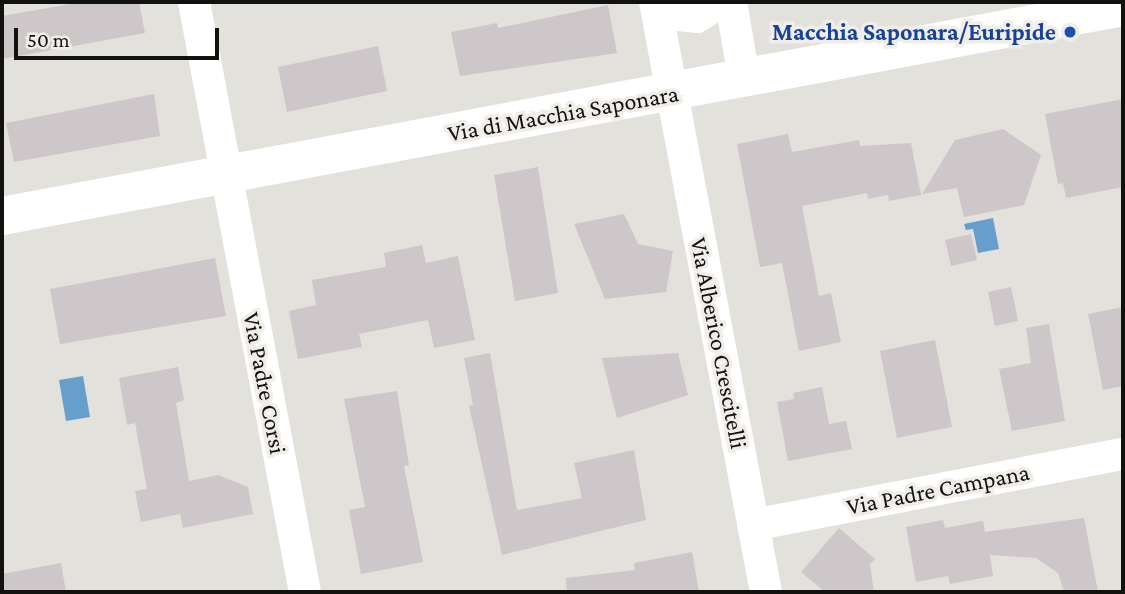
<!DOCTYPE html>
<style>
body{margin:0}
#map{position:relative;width:1125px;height:594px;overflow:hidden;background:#e3e1dc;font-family:"Crimson Pro",serif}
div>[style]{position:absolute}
.water>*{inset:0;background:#669fcc}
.building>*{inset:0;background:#cdc7c9}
.minor>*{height:32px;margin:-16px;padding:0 16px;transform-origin:16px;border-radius:16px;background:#fff}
.tertiary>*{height:38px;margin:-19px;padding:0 19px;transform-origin:19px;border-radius:19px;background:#fff}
.dots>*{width:19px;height:19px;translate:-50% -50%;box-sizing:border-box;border:4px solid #f1eee9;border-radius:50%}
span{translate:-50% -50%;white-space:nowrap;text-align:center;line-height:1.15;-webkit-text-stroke:7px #f1eee9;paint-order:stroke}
.transit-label{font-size:24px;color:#164399;font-weight:700}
.right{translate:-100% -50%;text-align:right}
.street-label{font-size:24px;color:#11110f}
.frame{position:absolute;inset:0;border:4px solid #11110f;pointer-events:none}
.scale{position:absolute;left:14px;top:28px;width:205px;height:32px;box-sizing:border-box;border:4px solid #11110f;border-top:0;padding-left:9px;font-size:21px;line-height:24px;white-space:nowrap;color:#11110f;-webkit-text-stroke:5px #f1eee9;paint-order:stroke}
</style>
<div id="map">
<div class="water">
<i style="clip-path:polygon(993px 218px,999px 249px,978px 253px,973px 229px,966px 230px,964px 224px)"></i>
<i style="clip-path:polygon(83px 376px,90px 417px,66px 421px,59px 380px)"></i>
</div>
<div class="building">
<i style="clip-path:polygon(82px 2px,139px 2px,145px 33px,2px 59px,2px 16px)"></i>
<i style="clip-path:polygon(608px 5px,617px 53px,460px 76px,451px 32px,497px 23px,498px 28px)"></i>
<i style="clip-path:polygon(378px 46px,387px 91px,287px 112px,278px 67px)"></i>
<i style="clip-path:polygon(154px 94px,160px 136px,14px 162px,6px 123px)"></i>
<i style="clip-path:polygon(1123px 99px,1123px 187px,1066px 198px,1063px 183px,1058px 184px,1045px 114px)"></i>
<i style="clip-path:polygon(1003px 129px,1041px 155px,1024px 205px,964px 217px,957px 188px,922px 194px,955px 140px)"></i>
<i style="clip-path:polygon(788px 134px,792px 152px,859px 140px,860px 146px,911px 143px,921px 195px,889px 201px,888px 195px,868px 199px,867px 193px,802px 206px,819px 296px,831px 293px,841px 342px,799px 351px,782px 263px,760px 267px,737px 144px)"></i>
<i style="clip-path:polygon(538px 167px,558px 293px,515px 301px,494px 175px)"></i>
<i style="clip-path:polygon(624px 214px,638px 244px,673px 251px,666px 292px,605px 299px,574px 224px)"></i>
<i style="clip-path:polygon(971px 234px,977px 260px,951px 266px,945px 240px)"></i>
<i style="clip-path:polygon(422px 245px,426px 263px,458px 256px,475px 340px,434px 348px,428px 320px,359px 334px,362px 347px,298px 359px,289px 311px,316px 305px,312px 280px,386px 267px,384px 253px)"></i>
<i style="clip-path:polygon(215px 258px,226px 316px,60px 344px,50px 289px)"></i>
<i style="clip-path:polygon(1011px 287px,1018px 321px,995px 326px,988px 292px)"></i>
<i style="clip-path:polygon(1123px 307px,1123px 386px,1103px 390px,1088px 314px)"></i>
<i style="clip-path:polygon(1049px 324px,1065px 421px,1012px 431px,999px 369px,1031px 363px,1026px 328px)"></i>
<i style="clip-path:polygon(935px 340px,952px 427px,897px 438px,880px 351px)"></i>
<i style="clip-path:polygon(490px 353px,517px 510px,582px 498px,574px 463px,634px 450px,646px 520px,502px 555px,469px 406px,473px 405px,464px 358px)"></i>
<i style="clip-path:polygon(678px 353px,688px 395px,617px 418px,602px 358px)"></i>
<i style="clip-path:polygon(178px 367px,184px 400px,176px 403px,189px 481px,218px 475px,248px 487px,253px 514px,183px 528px,180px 514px,141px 522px,135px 491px,147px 489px,135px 423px,127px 425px,119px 378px)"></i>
<i style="clip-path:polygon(822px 387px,829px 424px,846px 421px,852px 449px,788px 461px,777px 402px,794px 399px,793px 393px)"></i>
<i style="clip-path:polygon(397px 391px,409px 465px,404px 466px,423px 562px,361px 574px,349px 510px,365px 507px,344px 399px)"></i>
<i style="clip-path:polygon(1084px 518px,1098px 592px,1064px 592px,1058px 573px,1036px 558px,990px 555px,993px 576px,950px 584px,948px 576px,916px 582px,906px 527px,943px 520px,945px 528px,983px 521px,985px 532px)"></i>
<i style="clip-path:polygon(839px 528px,875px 559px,870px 564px,874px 592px,825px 592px,801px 572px)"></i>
<i style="clip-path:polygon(692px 552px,699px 592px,567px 592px,566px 578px,635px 570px,634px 563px)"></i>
<i style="clip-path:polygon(61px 563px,66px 592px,2px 592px,2px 574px)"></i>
</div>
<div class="minor">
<i style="left:194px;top:2px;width:600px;rotate:79.35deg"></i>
<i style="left:655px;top:2px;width:600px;rotate:79.35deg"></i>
<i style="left:656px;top:2px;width:26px;rotate:29deg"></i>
<i style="left:679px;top:15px;width:18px;rotate:6deg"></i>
<i style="left:697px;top:17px;width:27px;rotate:-33deg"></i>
<i style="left:731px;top:2px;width:77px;rotate:80.3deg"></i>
<i style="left:753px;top:525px;width:377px;rotate:-10.9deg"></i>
</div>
<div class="tertiary">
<i style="left:2px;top:216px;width:1140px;rotate:-10.56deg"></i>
</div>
<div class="dots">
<i style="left:1070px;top:32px;background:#1a4fb4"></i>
</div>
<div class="transit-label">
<span class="right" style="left:1056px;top:32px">Macchia Saponara/Euripide</span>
</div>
<div class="street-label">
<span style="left:563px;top:113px;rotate:-10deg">Via di Macchia Saponara</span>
<span style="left:719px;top:343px;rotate:79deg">Via Alberico Crescitelli</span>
<span style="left:265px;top:383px;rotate:79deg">Via Padre Corsi</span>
<span style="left:938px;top:489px;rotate:-11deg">Via Padre Campana</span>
</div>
<div class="frame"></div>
<div class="scale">50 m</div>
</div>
